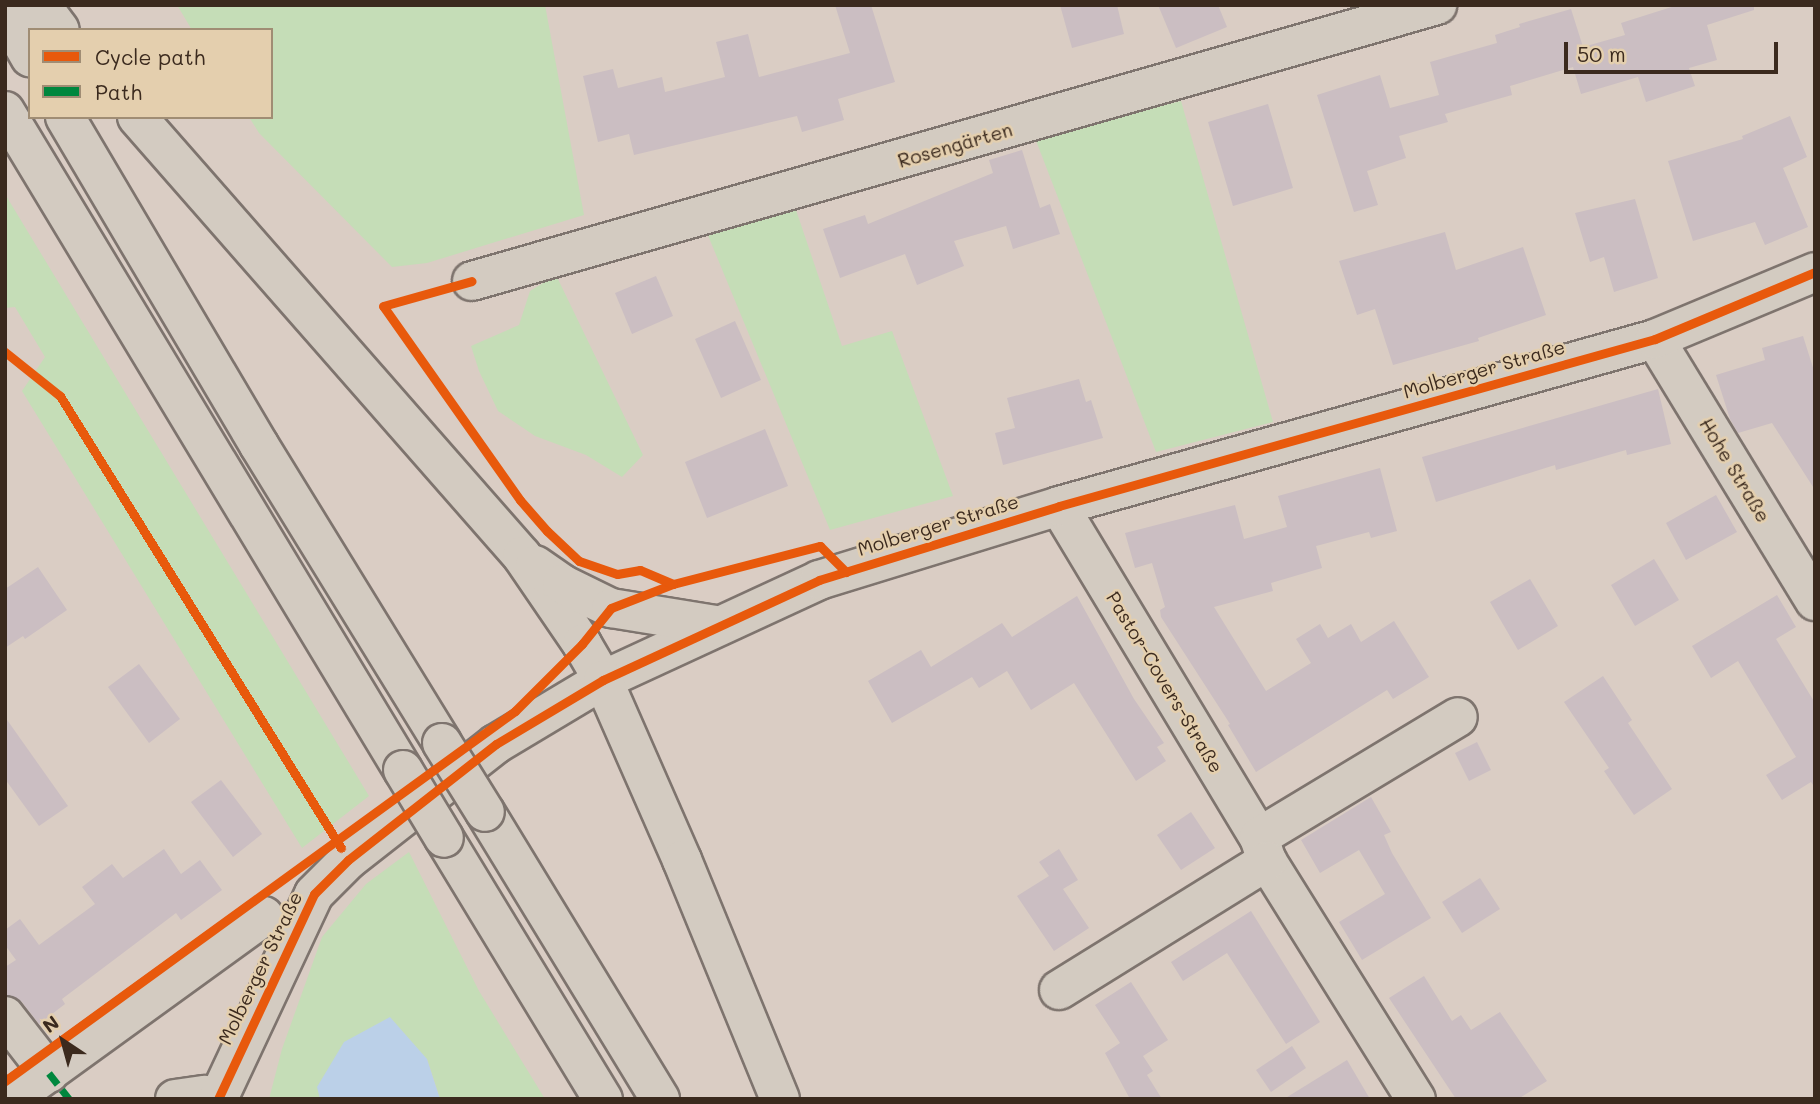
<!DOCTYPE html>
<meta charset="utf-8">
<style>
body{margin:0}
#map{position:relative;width:1820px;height:1104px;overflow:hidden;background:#dacdc4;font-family:Mali,sans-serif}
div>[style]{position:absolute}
.green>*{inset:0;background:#c5ddb7}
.water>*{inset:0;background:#bbd0e8}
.building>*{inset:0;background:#cbbec2}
.roads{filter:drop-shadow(2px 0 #7e746e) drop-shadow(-2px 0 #7e746e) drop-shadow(0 2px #7e746e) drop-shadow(0 -2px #7e746e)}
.minor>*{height:38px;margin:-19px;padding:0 19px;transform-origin:19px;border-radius:19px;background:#d3cbc1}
.major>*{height:38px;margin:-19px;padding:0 19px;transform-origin:19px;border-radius:19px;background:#d3cbc1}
.highway>*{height:38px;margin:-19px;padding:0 19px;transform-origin:19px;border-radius:19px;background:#d3cbc1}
.bridges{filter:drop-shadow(2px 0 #7e746e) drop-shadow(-2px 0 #7e746e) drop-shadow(0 2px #7e746e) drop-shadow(0 -2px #7e746e)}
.highway-bridge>*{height:38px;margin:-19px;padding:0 19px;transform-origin:19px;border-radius:19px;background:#d3cbc1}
.quiet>*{height:7px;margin-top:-3.5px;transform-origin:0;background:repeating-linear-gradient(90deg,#00873e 0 14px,transparent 0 21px)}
.cycleway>*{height:9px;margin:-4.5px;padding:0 4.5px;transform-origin:4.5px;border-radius:4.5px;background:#e8590c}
span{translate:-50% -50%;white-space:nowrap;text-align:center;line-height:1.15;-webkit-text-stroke:5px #e4cfae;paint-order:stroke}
.street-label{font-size:19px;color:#3b2a1e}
.frame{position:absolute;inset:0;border:7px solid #3b2a1e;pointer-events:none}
.legend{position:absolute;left:28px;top:28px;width:245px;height:91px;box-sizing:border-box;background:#e4cfae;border:2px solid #a08d74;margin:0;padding:9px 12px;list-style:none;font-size:21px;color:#3b2a1e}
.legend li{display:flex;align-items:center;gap:14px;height:35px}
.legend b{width:35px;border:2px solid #a08d74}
.north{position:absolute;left:28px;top:1006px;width:70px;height:70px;-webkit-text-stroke:5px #e4cfae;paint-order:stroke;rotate:324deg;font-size:19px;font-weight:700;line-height:28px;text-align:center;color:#3b2a1e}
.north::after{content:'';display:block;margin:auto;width:24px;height:32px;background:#3b2a1e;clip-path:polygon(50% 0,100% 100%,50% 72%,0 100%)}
.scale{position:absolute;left:1564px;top:42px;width:214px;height:32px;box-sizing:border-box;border:4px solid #3b2a1e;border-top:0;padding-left:9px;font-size:21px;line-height:24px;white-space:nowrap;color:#3b2a1e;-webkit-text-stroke:5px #e4cfae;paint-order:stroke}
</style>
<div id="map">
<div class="green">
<i style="clip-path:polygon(177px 5px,545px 5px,584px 215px,427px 263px,392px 267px,259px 133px,249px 117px,271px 117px,271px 30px,192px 30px)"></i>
<i style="clip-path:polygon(1181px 101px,1273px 422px,1156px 452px,1035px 138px)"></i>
<i style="clip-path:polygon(5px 194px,369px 796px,302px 848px,22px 391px,45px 357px,15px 307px,5px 308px)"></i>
<i style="clip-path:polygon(794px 204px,842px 346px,892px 331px,953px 496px,830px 530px,707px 233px)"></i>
<i style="clip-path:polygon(556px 275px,643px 455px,622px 477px,586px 455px,535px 436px,498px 411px,479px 371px,471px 346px,519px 325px,530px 291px)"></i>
<i style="clip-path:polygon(409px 852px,479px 991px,545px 1099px,440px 1099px,427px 1059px,318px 1087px,320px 1099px,269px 1099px,282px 1049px,322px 937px,366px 884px)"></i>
</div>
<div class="water">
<i style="clip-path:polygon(390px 1017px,427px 1059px,440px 1099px,320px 1099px,317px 1087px,344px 1042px)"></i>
</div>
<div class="building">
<i style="clip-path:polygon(835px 5px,871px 5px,895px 82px,838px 99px,844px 120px,802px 132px,797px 116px,634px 155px,629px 134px,598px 142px,583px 76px,613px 69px,618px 88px,662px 77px,665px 92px,725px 77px,716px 42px,748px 34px,759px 77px,850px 53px)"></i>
<i style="clip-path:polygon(1060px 5px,1117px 5px,1124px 34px,1072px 48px)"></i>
<i style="clip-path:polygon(1158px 5px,1218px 5px,1227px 27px,1176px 48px)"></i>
<i style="clip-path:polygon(1678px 5px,1754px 5px,1754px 10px,1707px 25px,1717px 60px,1689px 68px,1695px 86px,1646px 102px,1638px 77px,1581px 94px,1573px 67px,1510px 86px,1512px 95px,1445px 114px,1448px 122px,1399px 136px,1406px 158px,1367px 171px,1378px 205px,1354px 212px,1317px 95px,1380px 75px,1390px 108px,1439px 95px,1430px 62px,1497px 43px,1495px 35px,1520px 27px,1519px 24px,1571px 9px,1583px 47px,1625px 35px,1621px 23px)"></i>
<i style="clip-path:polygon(1268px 104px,1293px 188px,1233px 206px,1208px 122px)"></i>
<i style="clip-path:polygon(1790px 116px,1807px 157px,1783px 168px,1808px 227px,1765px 245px,1755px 222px,1693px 241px,1668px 161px,1743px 139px,1742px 136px)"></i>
<i style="clip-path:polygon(1022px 150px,1040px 208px,1050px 204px,1060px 234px,1013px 249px,1006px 226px,954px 241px,964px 266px,917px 285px,905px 254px,840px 278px,823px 229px,865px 215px,868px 224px,993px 173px,989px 160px)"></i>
<i style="clip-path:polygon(1635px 199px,1658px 278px,1614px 292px,1604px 257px,1590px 262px,1575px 213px)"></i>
<i style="clip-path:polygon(1445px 232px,1456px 270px,1523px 247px,1546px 315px,1478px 338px,1479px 341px,1393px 365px,1375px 309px,1357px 315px,1339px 261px)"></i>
<i style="clip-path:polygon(656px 276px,673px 316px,632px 334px,615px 293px)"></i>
<i style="clip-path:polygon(735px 321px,761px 380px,721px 398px,695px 339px)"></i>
<i style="clip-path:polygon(1803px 336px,1815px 374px,1815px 490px,1772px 423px,1738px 433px,1730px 419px,1716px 375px,1765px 360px,1762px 348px)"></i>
<i style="clip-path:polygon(1079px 379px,1086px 402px,1091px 400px,1103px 438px,1003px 465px,995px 433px,1015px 428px,1007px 398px)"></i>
<i style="clip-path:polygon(1658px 389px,1671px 444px,1627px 455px,1626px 450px,1556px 470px,1555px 465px,1436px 502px,1422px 457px)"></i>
<i style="clip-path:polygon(765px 429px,788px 486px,707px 518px,685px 462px)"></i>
<i style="clip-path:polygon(1380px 468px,1397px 531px,1371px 538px,1369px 532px,1316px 546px,1322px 568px,1271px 583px,1273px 591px,1214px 607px,1266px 691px,1311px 663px,1296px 639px,1320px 624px,1328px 638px,1351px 624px,1361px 642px,1394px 621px,1429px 677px,1393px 699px,1387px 690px,1256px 772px,1228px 725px,1230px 724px,1161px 617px,1160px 610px,1165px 607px,1152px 563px,1135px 568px,1125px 533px,1235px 505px,1244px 539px,1287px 527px,1278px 496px)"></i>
<i style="clip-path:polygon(1716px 495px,1737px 532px,1686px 560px,1666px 523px)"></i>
<i style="clip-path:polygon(1654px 559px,1679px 600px,1635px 626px,1611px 585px)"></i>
<i style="clip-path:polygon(38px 567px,67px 610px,25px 639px,23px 636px,5px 648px,5px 589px)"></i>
<i style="clip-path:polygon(1530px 579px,1558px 626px,1518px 650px,1490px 602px)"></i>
<i style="clip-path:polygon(1777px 595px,1796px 627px,1776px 639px,1815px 703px,1815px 788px,1811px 782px,1782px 800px,1766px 775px,1796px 757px,1738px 661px,1711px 678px,1692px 646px)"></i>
<i style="clip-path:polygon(1077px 596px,1134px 699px,1164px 743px,1157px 747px,1166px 761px,1136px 781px,1074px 683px,1031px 710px,1007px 671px,979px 688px,972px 677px,892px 723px,868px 681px,921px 650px,931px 667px,1002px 623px,1012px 637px)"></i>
<i style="clip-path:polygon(139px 664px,180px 719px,149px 743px,108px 687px)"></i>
<i style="clip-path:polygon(1603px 676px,1632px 720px,1628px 723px,1672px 789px,1634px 815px,1604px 771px,1609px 768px,1564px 702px)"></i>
<i style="clip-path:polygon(5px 717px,68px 806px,39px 826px,5px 779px)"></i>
<i style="clip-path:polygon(1477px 742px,1491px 770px,1469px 781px,1455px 753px)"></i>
<i style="clip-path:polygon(221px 780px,262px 834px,233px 857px,191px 802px)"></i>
<i style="clip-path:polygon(1371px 797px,1391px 832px,1384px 835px,1392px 853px,1431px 918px,1362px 960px,1339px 922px,1385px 894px,1359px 850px,1320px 873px,1301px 840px)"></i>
<i style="clip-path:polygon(1191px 812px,1215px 848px,1181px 870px,1157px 835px)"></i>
<i style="clip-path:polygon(164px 849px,181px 874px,200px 860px,222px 890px,181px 920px,176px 913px,62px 999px,65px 1004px,39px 1024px,22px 1002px,5px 995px,5px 967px,16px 960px,5px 945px,5px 930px,20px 919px,39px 945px,95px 904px,82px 887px,112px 864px,123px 878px)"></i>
<i style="clip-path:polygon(1059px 849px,1078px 880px,1063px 889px,1089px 928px,1054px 951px,1017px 896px,1049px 876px,1039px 862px)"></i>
<i style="clip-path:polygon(1480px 878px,1500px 909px,1462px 933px,1442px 902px)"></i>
<i style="clip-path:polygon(1251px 911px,1320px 1022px,1286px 1044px,1227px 953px,1183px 981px,1171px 962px)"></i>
<i style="clip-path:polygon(1424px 976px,1452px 1021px,1461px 1015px,1471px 1030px,1500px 1012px,1547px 1081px,1518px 1099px,1456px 1099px,1389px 998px)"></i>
<i style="clip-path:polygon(1131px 982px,1168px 1040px,1143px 1056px,1153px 1071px,1147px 1075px,1162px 1099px,1130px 1099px,1105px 1053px,1120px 1043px,1095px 1005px)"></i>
<i style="clip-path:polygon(1292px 1046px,1306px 1068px,1271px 1092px,1256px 1070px)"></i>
<i style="clip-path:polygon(1347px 1060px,1370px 1099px,1284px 1099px)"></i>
</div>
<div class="roads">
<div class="minor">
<i style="left:472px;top:281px;width:1004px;rotate:-15.96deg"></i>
<i style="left:1655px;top:339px;width:307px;rotate:58.6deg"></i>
<i style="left:1059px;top:506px;width:387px;rotate:58.9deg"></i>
<i style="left:1259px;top:837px;width:25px;rotate:72deg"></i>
<i style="left:1267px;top:861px;width:281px;rotate:58deg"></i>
<i style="left:603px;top:680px;width:238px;rotate:-24.8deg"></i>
<i style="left:819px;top:580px;width:251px;rotate:-17.1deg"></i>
<i style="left:1059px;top:506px;width:619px;rotate:-15.65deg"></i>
<i style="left:1655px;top:339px;width:173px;rotate:-22.7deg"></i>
<i style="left:1259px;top:837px;width:232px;rotate:-31.1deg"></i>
<i style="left:1059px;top:990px;width:245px;rotate:-31.8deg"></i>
<i style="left:5px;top:1016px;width:72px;rotate:52.3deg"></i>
<i style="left:17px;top:1099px;width:8px;rotate:-60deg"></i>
<i style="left:21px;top:1092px;width:300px;rotate:-35.9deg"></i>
</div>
<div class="major">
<i style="left:175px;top:1099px;width:30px;rotate:-8deg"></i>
<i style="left:205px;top:1095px;width:11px;rotate:22deg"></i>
<i style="left:218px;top:1099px;width:226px;rotate:-64.9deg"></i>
<i style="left:314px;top:894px;width:48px;rotate:-45deg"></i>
<i style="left:348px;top:860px;width:188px;rotate:-38.1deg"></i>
<i style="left:496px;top:744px;width:125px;rotate:-30.9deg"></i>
</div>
<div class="highway">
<i style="left:41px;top:5px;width:31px;rotate:53deg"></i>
<i style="left:5px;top:13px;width:51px;rotate:60.4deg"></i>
<i style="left:5px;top:111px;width:770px;rotate:58.87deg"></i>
<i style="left:65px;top:117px;width:381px;rotate:59.4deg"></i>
<i style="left:259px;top:445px;width:350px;rotate:58.4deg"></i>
<i style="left:137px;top:117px;width:584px;rotate:48.75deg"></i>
<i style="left:522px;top:556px;width:107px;rotate:55.7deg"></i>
<i style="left:582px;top:644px;width:42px;rotate:59.7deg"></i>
<i style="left:603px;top:680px;width:197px;rotate:66.3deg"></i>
<i style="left:682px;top:860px;width:258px;rotate:67.7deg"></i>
<i style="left:535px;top:565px;width:33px;rotate:35deg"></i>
<i style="left:562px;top:584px;width:55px;rotate:26.1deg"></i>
<i style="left:611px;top:608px;width:106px;rotate:9.2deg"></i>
<i style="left:485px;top:812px;width:336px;rotate:58.6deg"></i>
<i style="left:444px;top:838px;width:306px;rotate:58.7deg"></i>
</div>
</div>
<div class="bridges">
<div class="highway-bridge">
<i style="left:442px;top:743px;width:81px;rotate:58.1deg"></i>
<i style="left:403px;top:770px;width:79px;rotate:58.9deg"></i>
</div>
</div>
<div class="quiet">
<i style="left:49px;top:1073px;width:33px;rotate:52deg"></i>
</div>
<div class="cycleway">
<i style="left:5px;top:352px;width:70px;rotate:38.7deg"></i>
<i style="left:60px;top:396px;width:532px;rotate:58.13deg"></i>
<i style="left:673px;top:584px;width:152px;rotate:-14.5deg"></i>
<i style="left:820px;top:546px;width:37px;rotate:45deg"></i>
<i style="left:5px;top:1081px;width:630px;rotate:-35.96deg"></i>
<i style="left:515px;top:711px;width:95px;rotate:-45deg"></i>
<i style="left:582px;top:644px;width:46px;rotate:-51.1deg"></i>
<i style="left:611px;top:608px;width:66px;rotate:-21.2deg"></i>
<i style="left:673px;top:584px;width:36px;rotate:-157deg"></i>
<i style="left:640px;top:570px;width:23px;rotate:170deg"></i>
<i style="left:617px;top:574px;width:40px;rotate:-161.1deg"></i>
<i style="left:579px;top:561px;width:44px;rotate:-136.8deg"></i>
<i style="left:547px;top:531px;width:41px;rotate:-131.1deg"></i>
<i style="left:520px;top:500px;width:237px;rotate:-125.2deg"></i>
<i style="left:383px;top:306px;width:92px;rotate:-15.7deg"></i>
<i style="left:218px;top:1099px;width:226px;rotate:-64.9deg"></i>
<i style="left:314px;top:894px;width:48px;rotate:-45deg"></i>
<i style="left:348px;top:860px;width:188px;rotate:-38.1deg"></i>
<i style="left:496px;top:744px;width:125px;rotate:-30.9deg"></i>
<i style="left:603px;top:680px;width:238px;rotate:-24.8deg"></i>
<i style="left:819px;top:580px;width:251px;rotate:-17.1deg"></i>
<i style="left:1059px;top:506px;width:619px;rotate:-15.65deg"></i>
<i style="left:1655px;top:339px;width:173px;rotate:-22.7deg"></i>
</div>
<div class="street-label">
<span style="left:955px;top:145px;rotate:-16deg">Rosengärten</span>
<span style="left:1484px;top:369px;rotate:-16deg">Molberger Straße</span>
<span style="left:1735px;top:470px;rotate:59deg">Hohe Straße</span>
<span style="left:938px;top:525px;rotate:-17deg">Molberger Straße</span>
<span style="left:1165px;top:682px;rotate:59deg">Pastor-Covers-Straße</span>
<span style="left:260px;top:968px;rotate:-64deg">Molberger Straße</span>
</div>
<div class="frame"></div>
<ul class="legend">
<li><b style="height:9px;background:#e8590c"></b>Cycle path</li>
<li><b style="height:9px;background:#00873e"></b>Path</li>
</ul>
<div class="north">N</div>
<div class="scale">50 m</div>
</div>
